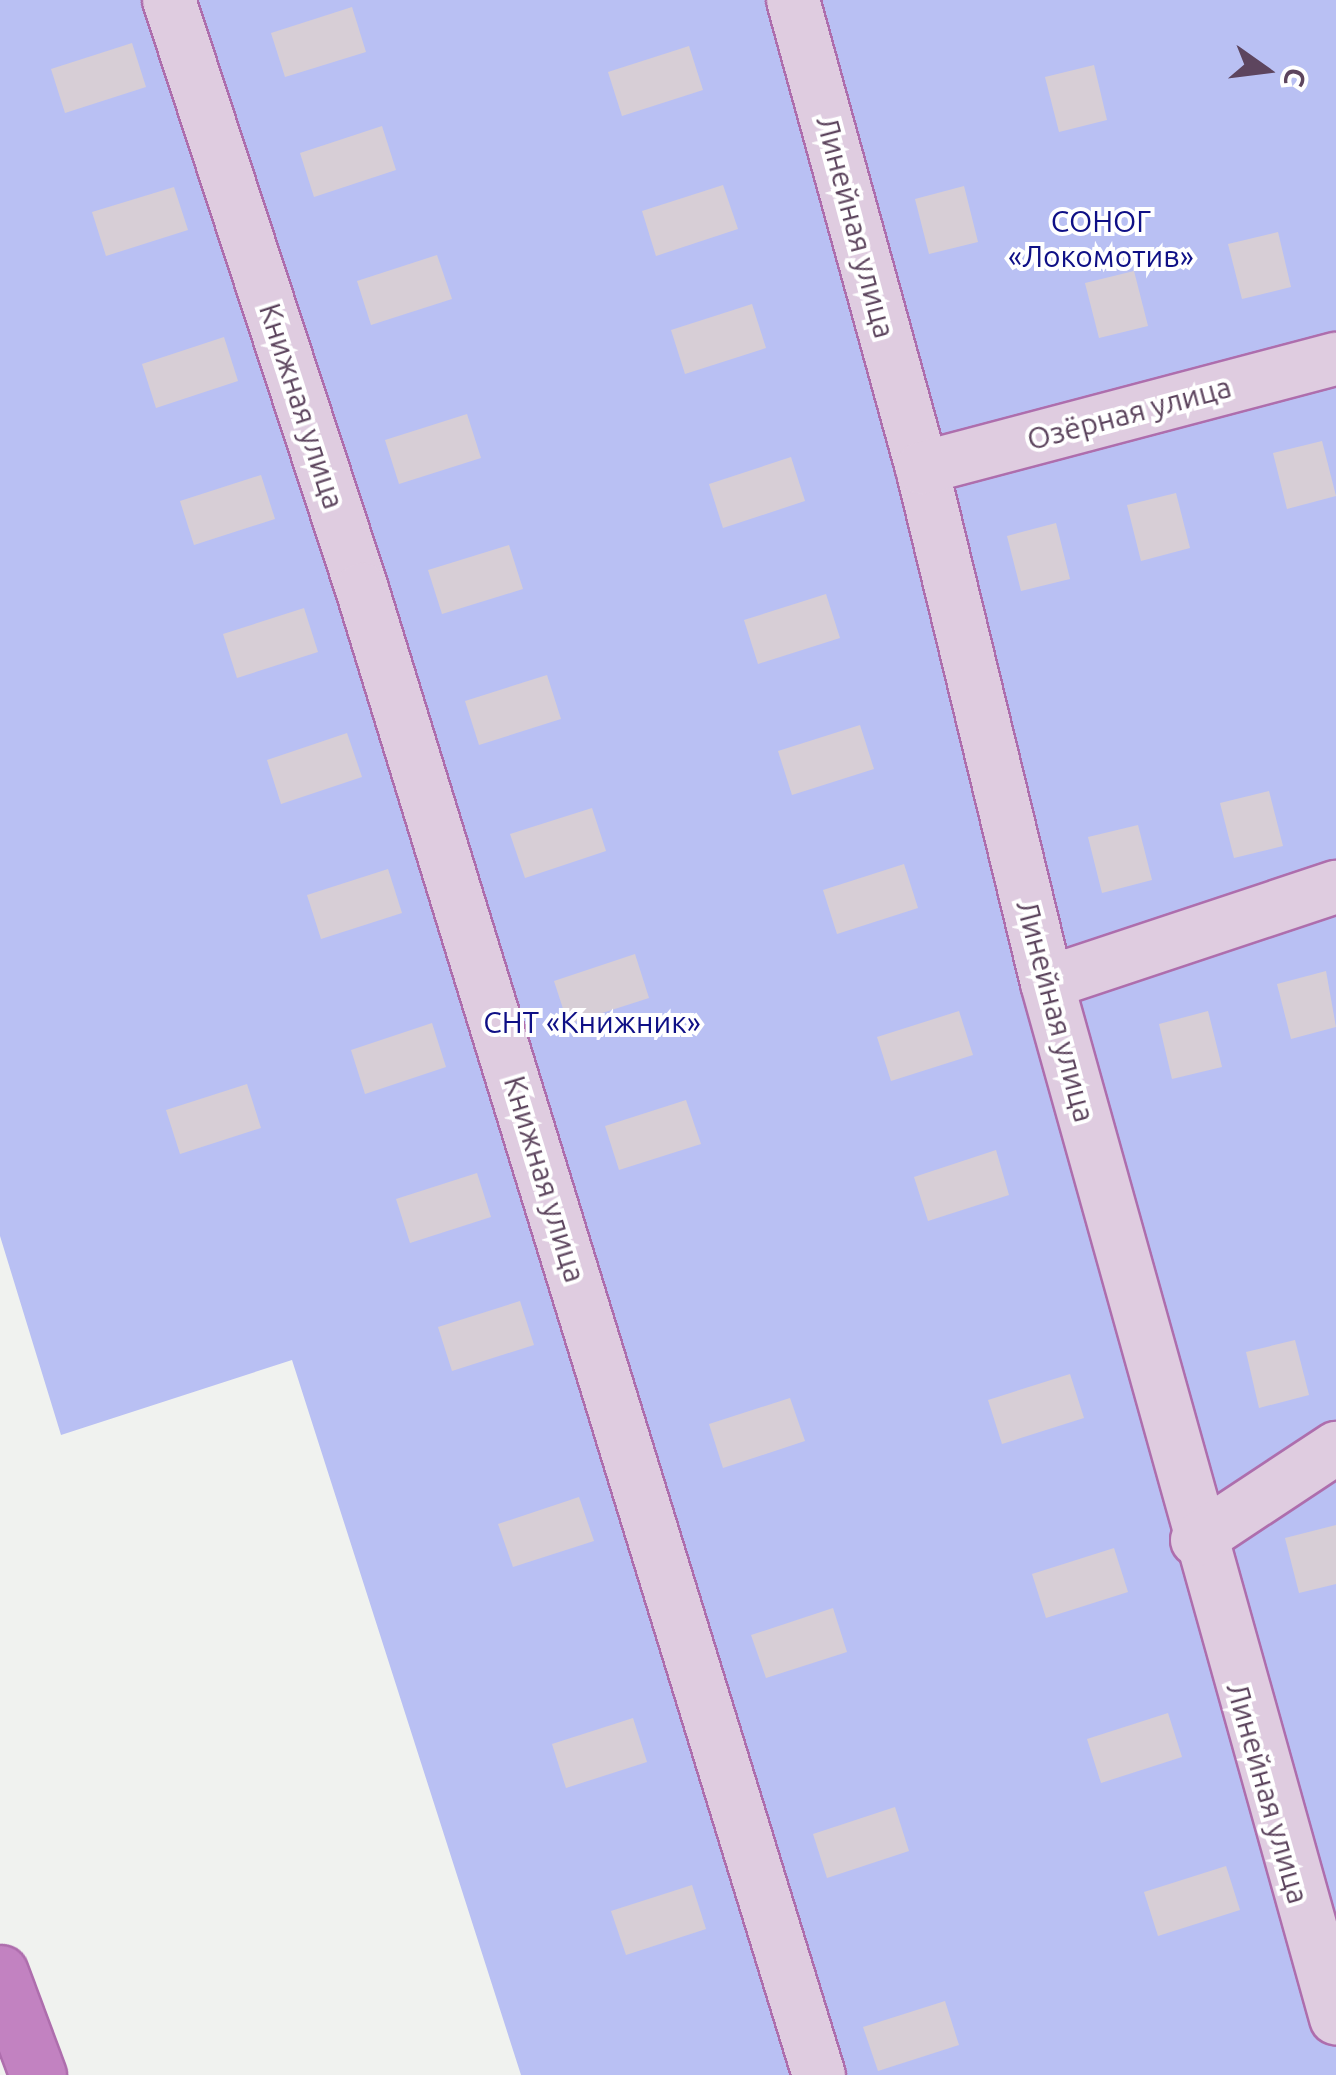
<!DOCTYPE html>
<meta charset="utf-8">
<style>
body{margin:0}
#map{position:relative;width:1336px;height:2075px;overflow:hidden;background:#f0f2ef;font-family:Ubuntu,sans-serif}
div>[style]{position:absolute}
.green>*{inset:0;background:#b9c0f3}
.building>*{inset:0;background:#d7ced6}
.roads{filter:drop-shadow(2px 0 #ae6ead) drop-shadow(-2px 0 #ae6ead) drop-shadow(0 2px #ae6ead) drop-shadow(0 -2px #ae6ead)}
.street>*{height:52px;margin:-26px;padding:0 26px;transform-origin:26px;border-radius:26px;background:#dfcce0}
.highway>*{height:55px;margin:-27.5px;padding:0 27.5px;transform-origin:27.5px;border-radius:27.5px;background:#c282c1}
span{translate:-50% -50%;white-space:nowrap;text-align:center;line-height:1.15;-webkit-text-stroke:8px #fff;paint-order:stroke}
.park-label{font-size:30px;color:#0f1086}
.street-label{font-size:30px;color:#5d455e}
.north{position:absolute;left:1216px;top:20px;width:100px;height:100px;-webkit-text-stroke:8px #fff;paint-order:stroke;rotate:104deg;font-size:28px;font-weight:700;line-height:40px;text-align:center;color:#5d455e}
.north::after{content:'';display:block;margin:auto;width:35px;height:45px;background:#5d455e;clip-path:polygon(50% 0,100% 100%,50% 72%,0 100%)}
</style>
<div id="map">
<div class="green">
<i style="clip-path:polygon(0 0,789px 0,1336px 2034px,1336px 2075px,521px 2075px,292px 1360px,61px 1435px,0 1236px)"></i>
<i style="clip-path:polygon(793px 0,1336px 0,1336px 1984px)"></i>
</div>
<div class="building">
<i style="clip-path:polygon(352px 7px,366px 52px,285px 77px,271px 33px)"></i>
<i style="clip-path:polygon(132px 43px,146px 87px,65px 113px,51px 69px)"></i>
<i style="clip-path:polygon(689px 46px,703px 90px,622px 116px,608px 72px)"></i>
<i style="clip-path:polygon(1094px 65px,1107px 120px,1059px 132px,1045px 77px)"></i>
<i style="clip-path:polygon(382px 126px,396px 170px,314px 197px,300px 153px)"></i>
<i style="clip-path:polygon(723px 185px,738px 229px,656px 256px,642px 211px)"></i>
<i style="clip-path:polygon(964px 186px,978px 242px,929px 254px,915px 199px)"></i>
<i style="clip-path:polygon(174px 187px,188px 230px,106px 256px,92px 212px)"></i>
<i style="clip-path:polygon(1278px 232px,1291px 287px,1242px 299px,1228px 244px)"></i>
<i style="clip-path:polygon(437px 255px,452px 299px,371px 325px,357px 281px)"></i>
<i style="clip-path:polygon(1134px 271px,1148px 326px,1099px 338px,1085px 283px)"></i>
<i style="clip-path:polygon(752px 304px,766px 348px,685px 374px,671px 330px)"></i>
<i style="clip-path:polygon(224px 337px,238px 381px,156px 408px,142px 364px)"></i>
<i style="clip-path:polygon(467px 414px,481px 458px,399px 484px,385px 440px)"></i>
<i style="clip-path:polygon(1322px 441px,1336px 496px,1287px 509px,1273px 453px)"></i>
<i style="clip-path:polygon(791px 457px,805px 501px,723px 528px,709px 484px)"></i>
<i style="clip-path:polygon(261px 475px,275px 519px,194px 545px,180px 501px)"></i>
<i style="clip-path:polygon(1176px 493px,1190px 548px,1141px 561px,1127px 505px)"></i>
<i style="clip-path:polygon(1056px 523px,1070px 579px,1021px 591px,1007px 536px)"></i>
<i style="clip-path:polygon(509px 545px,523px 589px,442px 614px,428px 570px)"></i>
<i style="clip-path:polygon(826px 594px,840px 638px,758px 664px,744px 620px)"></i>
<i style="clip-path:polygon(304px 608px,318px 652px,237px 678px,223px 634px)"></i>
<i style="clip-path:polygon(547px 675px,561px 719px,479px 745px,465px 701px)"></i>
<i style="clip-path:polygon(860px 725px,874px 769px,792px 795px,778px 751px)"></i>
<i style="clip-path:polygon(347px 733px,362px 777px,281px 804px,267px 760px)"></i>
<i style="clip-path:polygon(1269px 791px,1283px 846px,1234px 858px,1220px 803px)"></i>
<i style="clip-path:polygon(592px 808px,606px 851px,525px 878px,510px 834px)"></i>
<i style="clip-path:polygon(1138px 825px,1152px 880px,1102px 893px,1088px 837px)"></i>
<i style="clip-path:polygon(904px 864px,918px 908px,837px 934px,823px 890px)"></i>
<i style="clip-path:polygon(388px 869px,402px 913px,321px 939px,307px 895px)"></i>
<i style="clip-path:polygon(635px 954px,649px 998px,568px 1024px,554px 981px)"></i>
<i style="clip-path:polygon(1326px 971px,1336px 1027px,1291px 1039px,1277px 984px)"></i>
<i style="clip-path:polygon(959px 1011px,973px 1055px,891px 1081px,877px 1037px)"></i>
<i style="clip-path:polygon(1208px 1011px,1222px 1067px,1172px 1079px,1159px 1024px)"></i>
<i style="clip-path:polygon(432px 1023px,446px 1067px,365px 1094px,351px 1050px)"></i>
<i style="clip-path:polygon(247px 1084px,261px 1128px,180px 1154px,166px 1110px)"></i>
<i style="clip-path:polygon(686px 1100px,701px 1144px,619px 1170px,605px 1126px)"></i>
<i style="clip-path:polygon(996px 1150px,1009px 1195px,928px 1221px,914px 1177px)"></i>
<i style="clip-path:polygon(477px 1173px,491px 1217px,410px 1243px,396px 1199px)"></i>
<i style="clip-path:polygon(520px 1301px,534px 1345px,452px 1371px,438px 1327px)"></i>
<i style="clip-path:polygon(1295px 1340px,1309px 1395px,1259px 1408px,1246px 1352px)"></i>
<i style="clip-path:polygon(1070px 1374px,1084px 1418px,1002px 1444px,988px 1400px)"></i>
<i style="clip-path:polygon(790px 1398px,805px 1441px,723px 1468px,709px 1424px)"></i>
<i style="clip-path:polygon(579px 1497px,594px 1541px,513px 1567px,498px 1524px)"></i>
<i style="clip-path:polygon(1336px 1525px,1336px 1584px,1299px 1593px,1285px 1538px)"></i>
<i style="clip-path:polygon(1114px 1548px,1128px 1592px,1046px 1618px,1032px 1574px)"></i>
<i style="clip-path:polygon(833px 1608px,847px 1652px,766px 1678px,751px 1635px)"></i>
<i style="clip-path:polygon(1168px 1713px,1182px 1757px,1101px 1783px,1087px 1739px)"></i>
<i style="clip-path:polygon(633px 1718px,647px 1762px,566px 1788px,552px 1744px)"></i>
<i style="clip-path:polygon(895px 1807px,909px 1851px,827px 1878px,813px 1834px)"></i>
<i style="clip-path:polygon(1226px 1866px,1240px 1910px,1158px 1936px,1144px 1892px)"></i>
<i style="clip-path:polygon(692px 1885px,706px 1929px,626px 1955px,611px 1911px)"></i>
<i style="clip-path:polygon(945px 2001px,959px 2045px,878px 2071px,863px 2027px)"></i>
</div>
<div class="roads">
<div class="street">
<i style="left:169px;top:0;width:620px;rotate:71.86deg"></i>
<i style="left:362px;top:589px;width:1555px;rotate:72.91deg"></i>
<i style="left:793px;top:0;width:485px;rotate:74.6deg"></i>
<i style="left:922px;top:468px;width:530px;rotate:76.36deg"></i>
<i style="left:1047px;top:983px;width:1075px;rotate:74.4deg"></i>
<i style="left:922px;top:468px;width:428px;rotate:-14.8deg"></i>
<i style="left:1047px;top:983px;width:305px;rotate:-18.4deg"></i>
<i style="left:1197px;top:1540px;width:167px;rotate:-33.5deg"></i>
</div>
<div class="highway">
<i style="left:0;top:1973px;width:109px;rotate:69.6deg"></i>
</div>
</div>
<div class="park-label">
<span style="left:1101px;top:238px">СОНОГ<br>«Локомотив»</span>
<span style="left:592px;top:1022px">СНТ «Книжник»</span>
</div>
<div class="street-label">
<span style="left:856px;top:227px;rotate:75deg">Линейная улица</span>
<span style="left:302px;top:406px;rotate:72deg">Книжная улица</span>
<span style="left:1129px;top:413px;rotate:-15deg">Озёрная улица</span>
<span style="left:1056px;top:1011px;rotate:75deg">Линейная улица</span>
<span style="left:545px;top:1179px;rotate:73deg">Книжная улица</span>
<span style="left:1268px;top:1793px;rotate:74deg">Линейная улица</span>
</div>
<div class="north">С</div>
</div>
